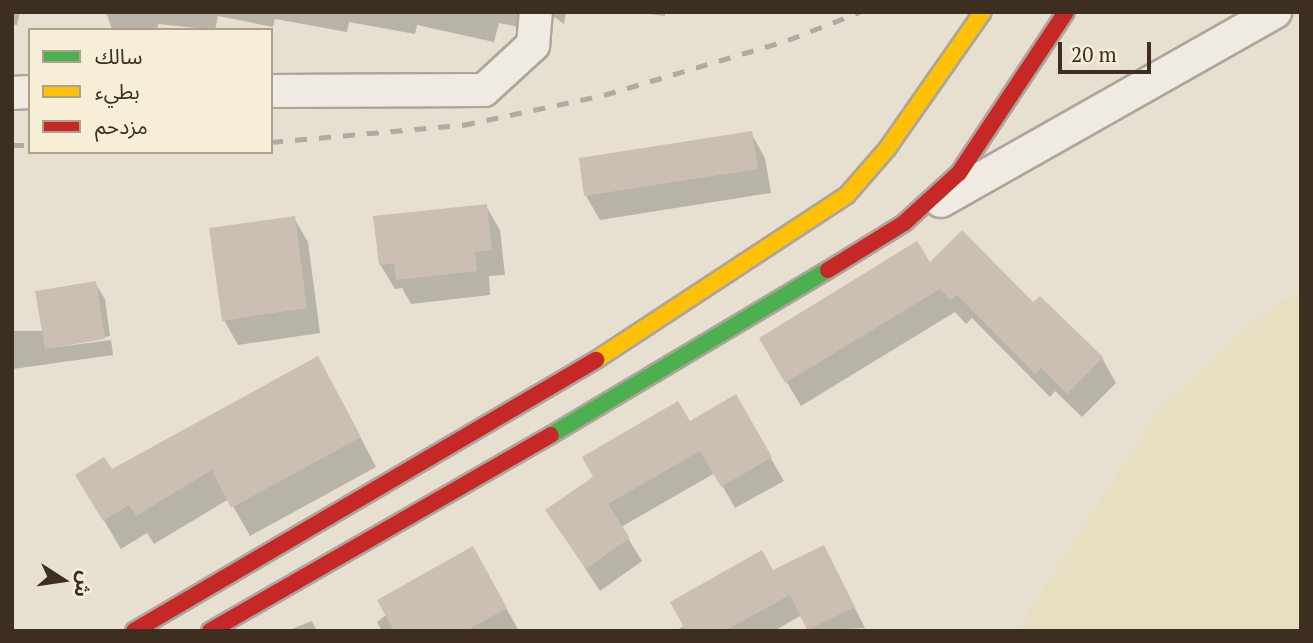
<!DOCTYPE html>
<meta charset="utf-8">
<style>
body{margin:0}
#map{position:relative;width:1313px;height:643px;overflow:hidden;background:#e7e0d1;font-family:"PT Serif","Noto Sans Arabic",serif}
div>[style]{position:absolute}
.farmland>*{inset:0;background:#e6dfc2}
.shadow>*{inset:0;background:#0003}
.building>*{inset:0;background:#cbbfb2}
.roads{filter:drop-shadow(2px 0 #ada599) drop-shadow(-2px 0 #ada599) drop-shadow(0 2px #ada599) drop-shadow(0 -2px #ada599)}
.street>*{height:32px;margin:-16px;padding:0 16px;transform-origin:16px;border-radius:16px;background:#efebe3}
.fast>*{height:16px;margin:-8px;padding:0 8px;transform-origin:8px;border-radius:8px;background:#4caf50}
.slow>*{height:16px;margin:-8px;padding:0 8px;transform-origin:8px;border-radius:8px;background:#ffc107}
.jam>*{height:16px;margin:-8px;padding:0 8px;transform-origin:8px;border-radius:8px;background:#c62828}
.rail>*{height:5px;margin-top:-2.5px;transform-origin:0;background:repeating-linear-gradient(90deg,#afaaa2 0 12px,transparent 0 24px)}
span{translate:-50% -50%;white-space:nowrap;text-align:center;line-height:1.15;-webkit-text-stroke:5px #f7eed8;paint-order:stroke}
.frame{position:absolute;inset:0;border:14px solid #3d2e20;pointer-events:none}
.legend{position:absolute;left:28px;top:28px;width:245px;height:126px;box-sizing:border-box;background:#f7eed8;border:2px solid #ada18e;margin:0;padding:9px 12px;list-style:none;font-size:21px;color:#3d2e20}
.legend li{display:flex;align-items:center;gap:14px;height:35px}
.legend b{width:35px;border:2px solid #ada18e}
.north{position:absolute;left:28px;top:545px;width:70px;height:70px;-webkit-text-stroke:5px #f7eed8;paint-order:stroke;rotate:102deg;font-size:19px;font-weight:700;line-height:28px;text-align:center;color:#3d2e20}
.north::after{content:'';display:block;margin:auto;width:24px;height:32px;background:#3d2e20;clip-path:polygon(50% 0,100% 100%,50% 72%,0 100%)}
.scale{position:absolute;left:1058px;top:42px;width:93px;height:32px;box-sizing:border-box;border:4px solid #3d2e20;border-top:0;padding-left:9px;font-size:21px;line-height:24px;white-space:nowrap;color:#3d2e20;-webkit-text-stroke:5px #f7eed8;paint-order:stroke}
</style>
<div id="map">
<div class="farmland">
<i style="clip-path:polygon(1301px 289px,1301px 631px,1016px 631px,1158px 410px,1265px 312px)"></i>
</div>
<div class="shadow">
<i style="clip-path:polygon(12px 12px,20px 12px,17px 25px,12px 24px)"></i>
<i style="clip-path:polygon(106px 12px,566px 12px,564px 24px,549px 13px,529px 29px,499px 23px,494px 42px,417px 25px,415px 34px,349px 22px,347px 32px,275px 19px,273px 27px,218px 16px,215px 30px,158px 24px,157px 30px,112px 30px)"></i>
<i style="clip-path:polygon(635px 12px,665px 12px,665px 16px)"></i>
<i style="clip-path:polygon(751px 133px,765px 158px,771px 193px,600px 220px,586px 196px)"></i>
<i style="clip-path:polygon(486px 206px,500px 230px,505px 275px,489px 276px,490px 295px,411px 304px,402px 288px,395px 289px,380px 264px)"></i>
<i style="clip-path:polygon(294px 218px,308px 242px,320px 333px,238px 345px,224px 320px)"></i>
<i style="clip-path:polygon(929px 265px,1034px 305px,1040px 298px,1102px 358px,1116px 383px,1082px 417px,1055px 391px,1050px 397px,972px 318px,966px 324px,955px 312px,801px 406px,761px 339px)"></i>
<i style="clip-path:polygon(95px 283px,105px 299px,110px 336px,50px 348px,111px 340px,113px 355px,13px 369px,12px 331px,44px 331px)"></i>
<i style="clip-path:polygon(334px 387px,376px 467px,250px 536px,229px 499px,154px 544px,147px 533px,121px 549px,77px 475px,111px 471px)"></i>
<i style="clip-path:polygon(735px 397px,784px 481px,735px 508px,715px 473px,621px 527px,642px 561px,600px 591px,547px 510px)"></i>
<i style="clip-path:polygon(824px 547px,865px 628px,810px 631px,802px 615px,774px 631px,675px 631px)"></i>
<i style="clip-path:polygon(472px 548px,519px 631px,382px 631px,377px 622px)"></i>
<i style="clip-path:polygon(312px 621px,317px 631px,287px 631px)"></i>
</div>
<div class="building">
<i style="clip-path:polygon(752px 131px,758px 169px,584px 196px,579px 158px)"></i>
<i style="clip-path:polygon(487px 204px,492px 250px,475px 252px,477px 271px,396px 280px,394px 263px,379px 265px,373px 216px)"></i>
<i style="clip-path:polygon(295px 216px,307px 308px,222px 321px,209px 228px)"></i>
<i style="clip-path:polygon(962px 230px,1033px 302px,1040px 296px,1103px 357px,1067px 394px,1041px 368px,1035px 374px,957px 295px,951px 300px,940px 289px,785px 383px,759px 338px,917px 241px,930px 262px)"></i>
<i style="clip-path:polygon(96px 281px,105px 339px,45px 349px,35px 291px)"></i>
<i style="clip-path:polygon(318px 356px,361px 437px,231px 508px,212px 470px,136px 516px,129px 505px,103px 521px,75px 475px,104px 457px,112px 469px)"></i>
<i style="clip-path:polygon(736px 394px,772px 457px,721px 487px,700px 451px,608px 504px,630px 538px,586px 569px,545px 510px,593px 477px,582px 457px,678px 401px,690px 421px)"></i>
<i style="clip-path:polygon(824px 545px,855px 607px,807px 630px,790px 595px,724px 631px,686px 631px,670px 602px,762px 550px,773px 570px)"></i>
<i style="clip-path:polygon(473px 546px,507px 608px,466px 631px,394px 631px,377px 600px)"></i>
</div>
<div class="roads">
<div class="street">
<i style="left:271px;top:91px;width:213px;rotate:-0.3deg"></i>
<i style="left:484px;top:90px;width:67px;rotate:-42.6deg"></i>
<i style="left:533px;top:45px;width:33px;rotate:-85deg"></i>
<i style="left:12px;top:93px;width:18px;rotate:-3deg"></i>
<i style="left:941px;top:201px;width:384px;rotate:-29.5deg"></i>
</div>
<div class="fast">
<i style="left:551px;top:435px;width:322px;rotate:-30.8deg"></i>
</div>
<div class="slow">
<i style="left:596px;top:360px;width:300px;rotate:-33.3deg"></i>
<i style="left:847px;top:195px;width:61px;rotate:-49deg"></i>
<i style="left:887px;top:149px;width:167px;rotate:-55deg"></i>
</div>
<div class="jam">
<i style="left:828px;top:270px;width:89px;rotate:-31.7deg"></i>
<i style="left:904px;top:223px;width:74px;rotate:-42.3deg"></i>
<i style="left:959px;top:173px;width:193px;rotate:-56.4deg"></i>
<i style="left:134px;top:631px;width:536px;rotate:-30.4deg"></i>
<i style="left:210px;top:631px;width:393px;rotate:-29.9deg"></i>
</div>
</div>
<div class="rail">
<i style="left:271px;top:142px;width:193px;rotate:-5.1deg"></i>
<i style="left:463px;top:125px;width:144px;rotate:-12deg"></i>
<i style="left:604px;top:95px;width:192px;rotate:-16.6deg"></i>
<i style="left:788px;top:40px;width:77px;rotate:-21.3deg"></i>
<i style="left:12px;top:145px;width:18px"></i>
</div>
<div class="frame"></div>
<ul class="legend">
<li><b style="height:9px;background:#4caf50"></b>سالك</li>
<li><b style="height:9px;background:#ffc107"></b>بطيء</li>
<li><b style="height:9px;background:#c62828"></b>مزدحم</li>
</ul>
<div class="north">ش</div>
<div class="scale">20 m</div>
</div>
